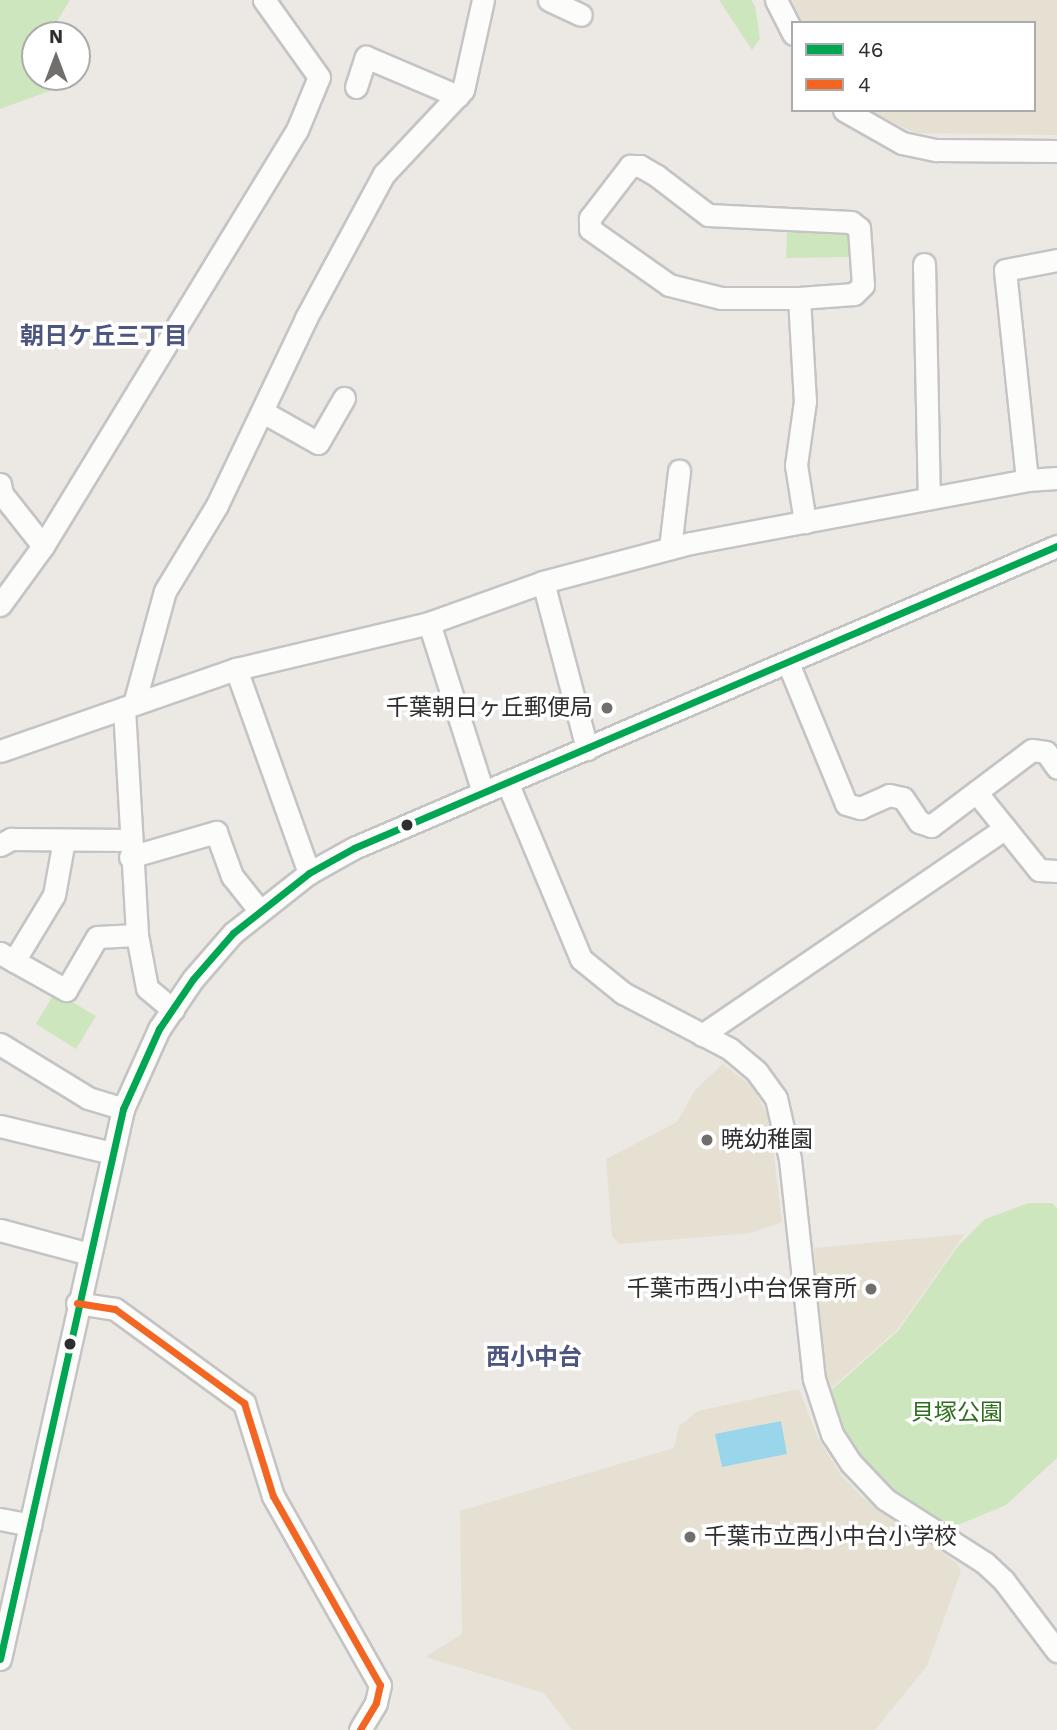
<!DOCTYPE html>
<meta charset="utf-8">
<style>
body{margin:0}
#map{position:relative;width:1057px;height:1730px;overflow:hidden;background:#ece8e4;font-family:"Work Sans","Noto Sans JP",sans-serif}
div>[style]{position:absolute}
.education>*{inset:0;background:#e6e0d3}
.green>*{inset:0;background:#cee6be}
.water>*{inset:0;background:#99d6ec}
.roads{filter:drop-shadow(2px 0 #c5c4c5) drop-shadow(-2px 0 #c5c4c5) drop-shadow(0 2px #c5c4c5) drop-shadow(0 -2px #c5c4c5)}
.minor>*{height:21px;margin:-10.5px;padding:0 10.5px;transform-origin:10.5px;border-radius:10.5px;background:#fcfcfb}
.bus-1>*{height:7px;margin:-3.5px;padding:0 3.5px;transform-origin:3.5px;border-radius:3.5px;background:#00a651}
.bus-2>*{height:7px;margin:-3.5px;padding:0 3.5px;transform-origin:3.5px;border-radius:3.5px;background:#f26522}
.dots>*{width:19px;height:19px;translate:-50% -50%;box-sizing:border-box;border:4px solid #fff;border-radius:50%}
span{translate:-50% -50%;white-space:nowrap;text-align:center;line-height:1.15;-webkit-text-stroke:7px #fff;paint-order:stroke}
.poi-label{font-size:23px;color:#2e2e2e}
.right{translate:-100% -50%;text-align:right}
.left{translate:0 -50%;text-align:left}
.park-label{font-size:23px;color:#2c6e1b}
.neighbourhood-label{font-size:24px;color:#4d5680;font-weight:700}
.legend{position:absolute;left:791px;top:21px;width:245px;height:91px;box-sizing:border-box;background:#fff;border:2px solid #ababab;margin:0;padding:9px 12px;list-style:none;font-size:21px;color:#2e2e2e}
.legend li{display:flex;align-items:center;gap:14px;height:35px}
.legend b{width:35px;border:2px solid #ababab}
.north{position:absolute;left:21px;top:21px;width:70px;height:70px;box-sizing:border-box;background:#fff;border:2px solid #ababab;border-radius:50%;rotate:0deg;font-size:19px;font-weight:700;line-height:28px;text-align:center;color:#2e2e2e}
.north::after{content:'';display:block;margin:auto;width:24px;height:32px;background:#706f6e;clip-path:polygon(50% 0,100% 100%,50% 72%,0 100%)}
</style>
<div id="map">
<div class="education">
<i style="clip-path:polygon(792px 0,1057px 0,1057px 135px,915px 133px,868px 110px,1034px 110px,1034px 23px,803px 23px)"></i>
<i style="clip-path:polygon(723px 1064px,752px 1086px,769px 1117px,782px 1222px,750px 1233px,619px 1244px,612px 1236px,606px 1159px,677px 1122px,695px 1090px)"></i>
<i style="clip-path:polygon(965px 1234px,897px 1330px,828px 1391px,822px 1368px,814px 1248px)"></i>
<i style="clip-path:polygon(799px 1389px,817px 1436px,841px 1475px,862px 1497px,957px 1563px,961px 1571px,927px 1666px,875px 1730px,572px 1730px,544px 1693px,425px 1657px,462px 1634px,460px 1511px,674px 1448px,679px 1426px,698px 1411px)"></i>
</div>
<div class="green">
<i style="clip-path:polygon(0 0,70px 0,53px 28px,54px 35px,35px 35px,35px 77px,62px 77px,63px 86px,0 109px)"></i>
<i style="clip-path:polygon(719px 0,751px 0,755px 6px,760px 39px,752px 50px)"></i>
<i style="clip-path:polygon(847px 229px,853px 235px,854px 257px,786px 258px,787px 231px)"></i>
<i style="clip-path:polygon(55px 992px,96px 1016px,76px 1049px,36px 1024px)"></i>
<i style="clip-path:polygon(1029px 1203px,1052px 1203px,1057px 1208px,1057px 1458px,1006px 1505px,951px 1528px,890px 1488px,862px 1459px,841px 1430px,828px 1393px,898px 1331px,958px 1246px,985px 1219px)"></i>
</div>
<div class="water">
<i style="clip-path:polygon(781px 1421px,787px 1454px,722px 1467px,715px 1434px)"></i>
</div>
<div class="roads">
<div class="minor">
<i style="left:549px;top:0;width:35px;rotate:25deg"></i>
<i style="left:776px;top:0;width:38px;rotate:63deg"></i>
<i style="left:356px;top:87px;width:32px;rotate:-72deg"></i>
<i style="left:366px;top:57px;width:100px;rotate:23deg"></i>
<i style="left:844px;top:110px;width:67px;rotate:29.6deg"></i>
<i style="left:902px;top:143px;width:35px;rotate:12deg"></i>
<i style="left:936px;top:150px;width:121px;rotate:0.5deg"></i>
<i style="left:630px;top:166px;width:10px"></i>
<i style="left:640px;top:166px;width:20px;rotate:30deg"></i>
<i style="left:657px;top:176px;width:64px;rotate:37.4deg"></i>
<i style="left:708px;top:215px;width:143px;rotate:2.8deg"></i>
<i style="left:851px;top:222px;width:10px;rotate:37deg"></i>
<i style="left:859px;top:228px;width:57px;rotate:86deg"></i>
<i style="left:863px;top:285px;width:13px;rotate:135deg"></i>
<i style="left:854px;top:294px;width:55px;rotate:175.8deg"></i>
<i style="left:799px;top:298px;width:78px;rotate:180deg"></i>
<i style="left:721px;top:298px;width:54px;rotate:-166deg"></i>
<i style="left:669px;top:285px;width:97px;rotate:-144.7deg"></i>
<i style="left:590px;top:229px;width:11px;rotate:-90deg"></i>
<i style="left:590px;top:218px;width:66px;rotate:-52.4deg"></i>
<i style="left:924px;top:264px;width:234px;rotate:88.8deg"></i>
<i style="left:799px;top:298px;width:103px;rotate:86.7deg"></i>
<i style="left:805px;top:401px;width:65px;rotate:98deg"></i>
<i style="left:796px;top:465px;width:58px;rotate:81deg"></i>
<i style="left:263px;top:412px;width:63px;rotate:29.4deg"></i>
<i style="left:318px;top:443px;width:52px;rotate:-60deg"></i>
<i style="left:1027px;top:480px;width:211px;rotate:-96deg"></i>
<i style="left:1005px;top:270px;width:53px;rotate:-10.9deg"></i>
<i style="left:0;top:484px;width:10px;rotate:79deg"></i>
<i style="left:2px;top:494px;width:66px;rotate:51.7deg"></i>
<i style="left:43px;top:546px;width:487px;rotate:-58.6deg"></i>
<i style="left:297px;top:130px;width:57px;rotate:-67.5deg"></i>
<i style="left:319px;top:77px;width:95px;rotate:-125.5deg"></i>
<i style="left:670px;top:548px;width:78px;rotate:-83.3deg"></i>
<i style="left:543px;top:582px;width:173px;rotate:75.2deg"></i>
<i style="left:0;top:605px;width:73px;rotate:-53.9deg"></i>
<i style="left:429px;top:623px;width:177px;rotate:72.3deg"></i>
<i style="left:788px;top:663px;width:152px;rotate:67.6deg"></i>
<i style="left:846px;top:804px;width:15px;rotate:16deg"></i>
<i style="left:860px;top:808px;width:32px;rotate:-24deg"></i>
<i style="left:889px;top:795px;width:14px;rotate:12deg"></i>
<i style="left:903px;top:798px;width:29px;rotate:56deg"></i>
<i style="left:919px;top:822px;width:13px;rotate:18deg"></i>
<i style="left:931px;top:826px;width:126px;rotate:-37deg"></i>
<i style="left:1032px;top:750px;width:14px;rotate:8deg"></i>
<i style="left:1046px;top:752px;width:19px;rotate:55deg"></i>
<i style="left:236px;top:669px;width:217px;rotate:70.3deg"></i>
<i style="left:134px;top:704px;width:117px;rotate:-74.7deg"></i>
<i style="left:165px;top:591px;width:100px;rotate:-58.8deg"></i>
<i style="left:217px;top:505px;width:207px;rotate:-64.5deg"></i>
<i style="left:306px;top:318px;width:164px;rotate:-61.6deg"></i>
<i style="left:384px;top:174px;width:115px;rotate:-46.8deg"></i>
<i style="left:463px;top:90px;width:92px;rotate:-77.5deg"></i>
<i style="left:124px;top:708px;width:227px;rotate:86.7deg"></i>
<i style="left:137px;top:935px;width:54px;rotate:79.3deg"></i>
<i style="left:147px;top:988px;width:34px;rotate:40deg"></i>
<i style="left:0;top:751px;width:250px;rotate:-19.2deg"></i>
<i style="left:236px;top:669px;width:198px;rotate:-13.4deg"></i>
<i style="left:429px;top:623px;width:121px;rotate:-19.8deg"></i>
<i style="left:543px;top:582px;width:153px;rotate:-14.8deg"></i>
<i style="left:691px;top:543px;width:342px;rotate:-10.6deg"></i>
<i style="left:1027px;top:480px;width:30px;rotate:-4deg"></i>
<i style="left:507px;top:782px;width:192px;rotate:67.3deg"></i>
<i style="left:581px;top:959px;width:54px;rotate:39deg"></i>
<i style="left:623px;top:993px;width:121px;rotate:27.6deg"></i>
<i style="left:730px;top:1049px;width:35px;rotate:40deg"></i>
<i style="left:757px;top:1072px;width:32px;rotate:54deg"></i>
<i style="left:776px;top:1098px;width:63px;rotate:77.1deg"></i>
<i style="left:790px;top:1159px;width:221px;rotate:83.8deg"></i>
<i style="left:814px;top:1379px;width:58px;rotate:71.9deg"></i>
<i style="left:832px;top:1434px;width:35px;rotate:57deg"></i>
<i style="left:851px;top:1463px;width:50px;rotate:46.6deg"></i>
<i style="left:885px;top:1499px;width:119px;rotate:32.6deg"></i>
<i style="left:985px;top:1563px;width:26px;rotate:43deg"></i>
<i style="left:1004px;top:1581px;width:88px;rotate:52.9deg"></i>
<i style="left:976px;top:792px;width:100px;rotate:51.1deg"></i>
<i style="left:1039px;top:870px;width:18px;rotate:3deg"></i>
<i style="left:0;top:845px;width:13px;rotate:-29deg"></i>
<i style="left:11px;top:839px;width:118px;rotate:0.5deg"></i>
<i style="left:130px;top:857px;width:90px;rotate:-16.2deg"></i>
<i style="left:216px;top:832px;width:47px;rotate:70deg"></i>
<i style="left:232px;top:876px;width:43px;rotate:51.5deg"></i>
<i style="left:0;top:953px;width:76px;rotate:29.3deg"></i>
<i style="left:66px;top:990px;width:61px;rotate:-59.7deg"></i>
<i style="left:97px;top:937px;width:40px;rotate:-2.9deg"></i>
<i style="left:14px;top:961px;width:77px;rotate:-58.8deg"></i>
<i style="left:54px;top:895px;width:56px;rotate:-79.7deg"></i>
<i style="left:702px;top:1035px;width:367px;rotate:-34.3deg"></i>
<i style="left:0;top:1044px;width:103px;rotate:31.5deg"></i>
<i style="left:88px;top:1098px;width:37px;rotate:17deg"></i>
<i style="left:0;top:1126px;width:115px;rotate:13.6deg"></i>
<i style="left:0;top:1230px;width:92px;rotate:15.1deg"></i>
<i style="left:77px;top:1303px;width:38px;rotate:9deg"></i>
<i style="left:115px;top:1309px;width:160px;rotate:36.1deg"></i>
<i style="left:244px;top:1403px;width:97px;rotate:72.7deg"></i>
<i style="left:273px;top:1496px;width:217px;rotate:60.5deg"></i>
<i style="left:380px;top:1685px;width:18px;rotate:103deg"></i>
<i style="left:376px;top:1703px;width:31px;rotate:121deg"></i>
<i style="left:0;top:1519px;width:31px;rotate:11deg"></i>
<i style="left:0;top:1659px;width:564px;rotate:-77.39deg"></i>
<i style="left:123px;top:1109px;width:88px;rotate:-65.8deg"></i>
<i style="left:159px;top:1029px;width:60px;rotate:-55.8deg"></i>
<i style="left:193px;top:979px;width:61px;rotate:-49deg"></i>
<i style="left:233px;top:933px;width:97px;rotate:-38.3deg"></i>
<i style="left:309px;top:873px;width:51px;rotate:-29.1deg"></i>
<i style="left:354px;top:848px;width:765px;rotate:-23.25deg"></i>
</div>
</div>
<div class="bus-1">
<i style="left:0;top:1659px;width:564px;rotate:-77.39deg"></i>
<i style="left:123px;top:1109px;width:88px;rotate:-65.8deg"></i>
<i style="left:159px;top:1029px;width:60px;rotate:-55.8deg"></i>
<i style="left:193px;top:979px;width:61px;rotate:-49deg"></i>
<i style="left:233px;top:933px;width:97px;rotate:-38.3deg"></i>
<i style="left:309px;top:873px;width:51px;rotate:-29.1deg"></i>
<i style="left:354px;top:848px;width:765px;rotate:-23.25deg"></i>
</div>
<div class="bus-2">
<i style="left:77px;top:1303px;width:38px;rotate:9deg"></i>
<i style="left:115px;top:1309px;width:160px;rotate:36.1deg"></i>
<i style="left:244px;top:1403px;width:97px;rotate:72.7deg"></i>
<i style="left:273px;top:1496px;width:217px;rotate:60.5deg"></i>
<i style="left:380px;top:1685px;width:18px;rotate:103deg"></i>
<i style="left:376px;top:1703px;width:31px;rotate:121deg"></i>
</div>
<div class="dots">
<i style="left:607px;top:708px;background:#706f6e"></i>
<i style="left:407px;top:825px;background:#2e2e2e"></i>
<i style="left:707px;top:1140px;background:#706f6e"></i>
<i style="left:871px;top:1289px;background:#706f6e"></i>
<i style="left:70px;top:1344px;background:#2e2e2e"></i>
<i style="left:690px;top:1537px;background:#706f6e"></i>
</div>
<div class="poi-label">
<span class="right" style="left:593px;top:708px">千葉朝日ヶ丘郵便局</span>
<span class="left" style="left:721px;top:1140px">暁幼稚園</span>
<span class="right" style="left:857px;top:1289px">千葉市西小中台保育所</span>
<span class="left" style="left:704px;top:1537px">千葉市立西小中台小学校</span>
</div>
<div class="park-label">
<span style="left:957px;top:1413px">貝塚公園</span>
</div>
<div class="neighbourhood-label">
<span style="left:104px;top:337px">朝日ケ丘三丁目</span>
<span style="left:534px;top:1358px">西小中台</span>
</div>
<ul class="legend">
<li><b style="height:9px;background:#00a651"></b>46</li>
<li><b style="height:9px;background:#f26522"></b>4</li>
</ul>
<div class="north">N</div>
</div>
